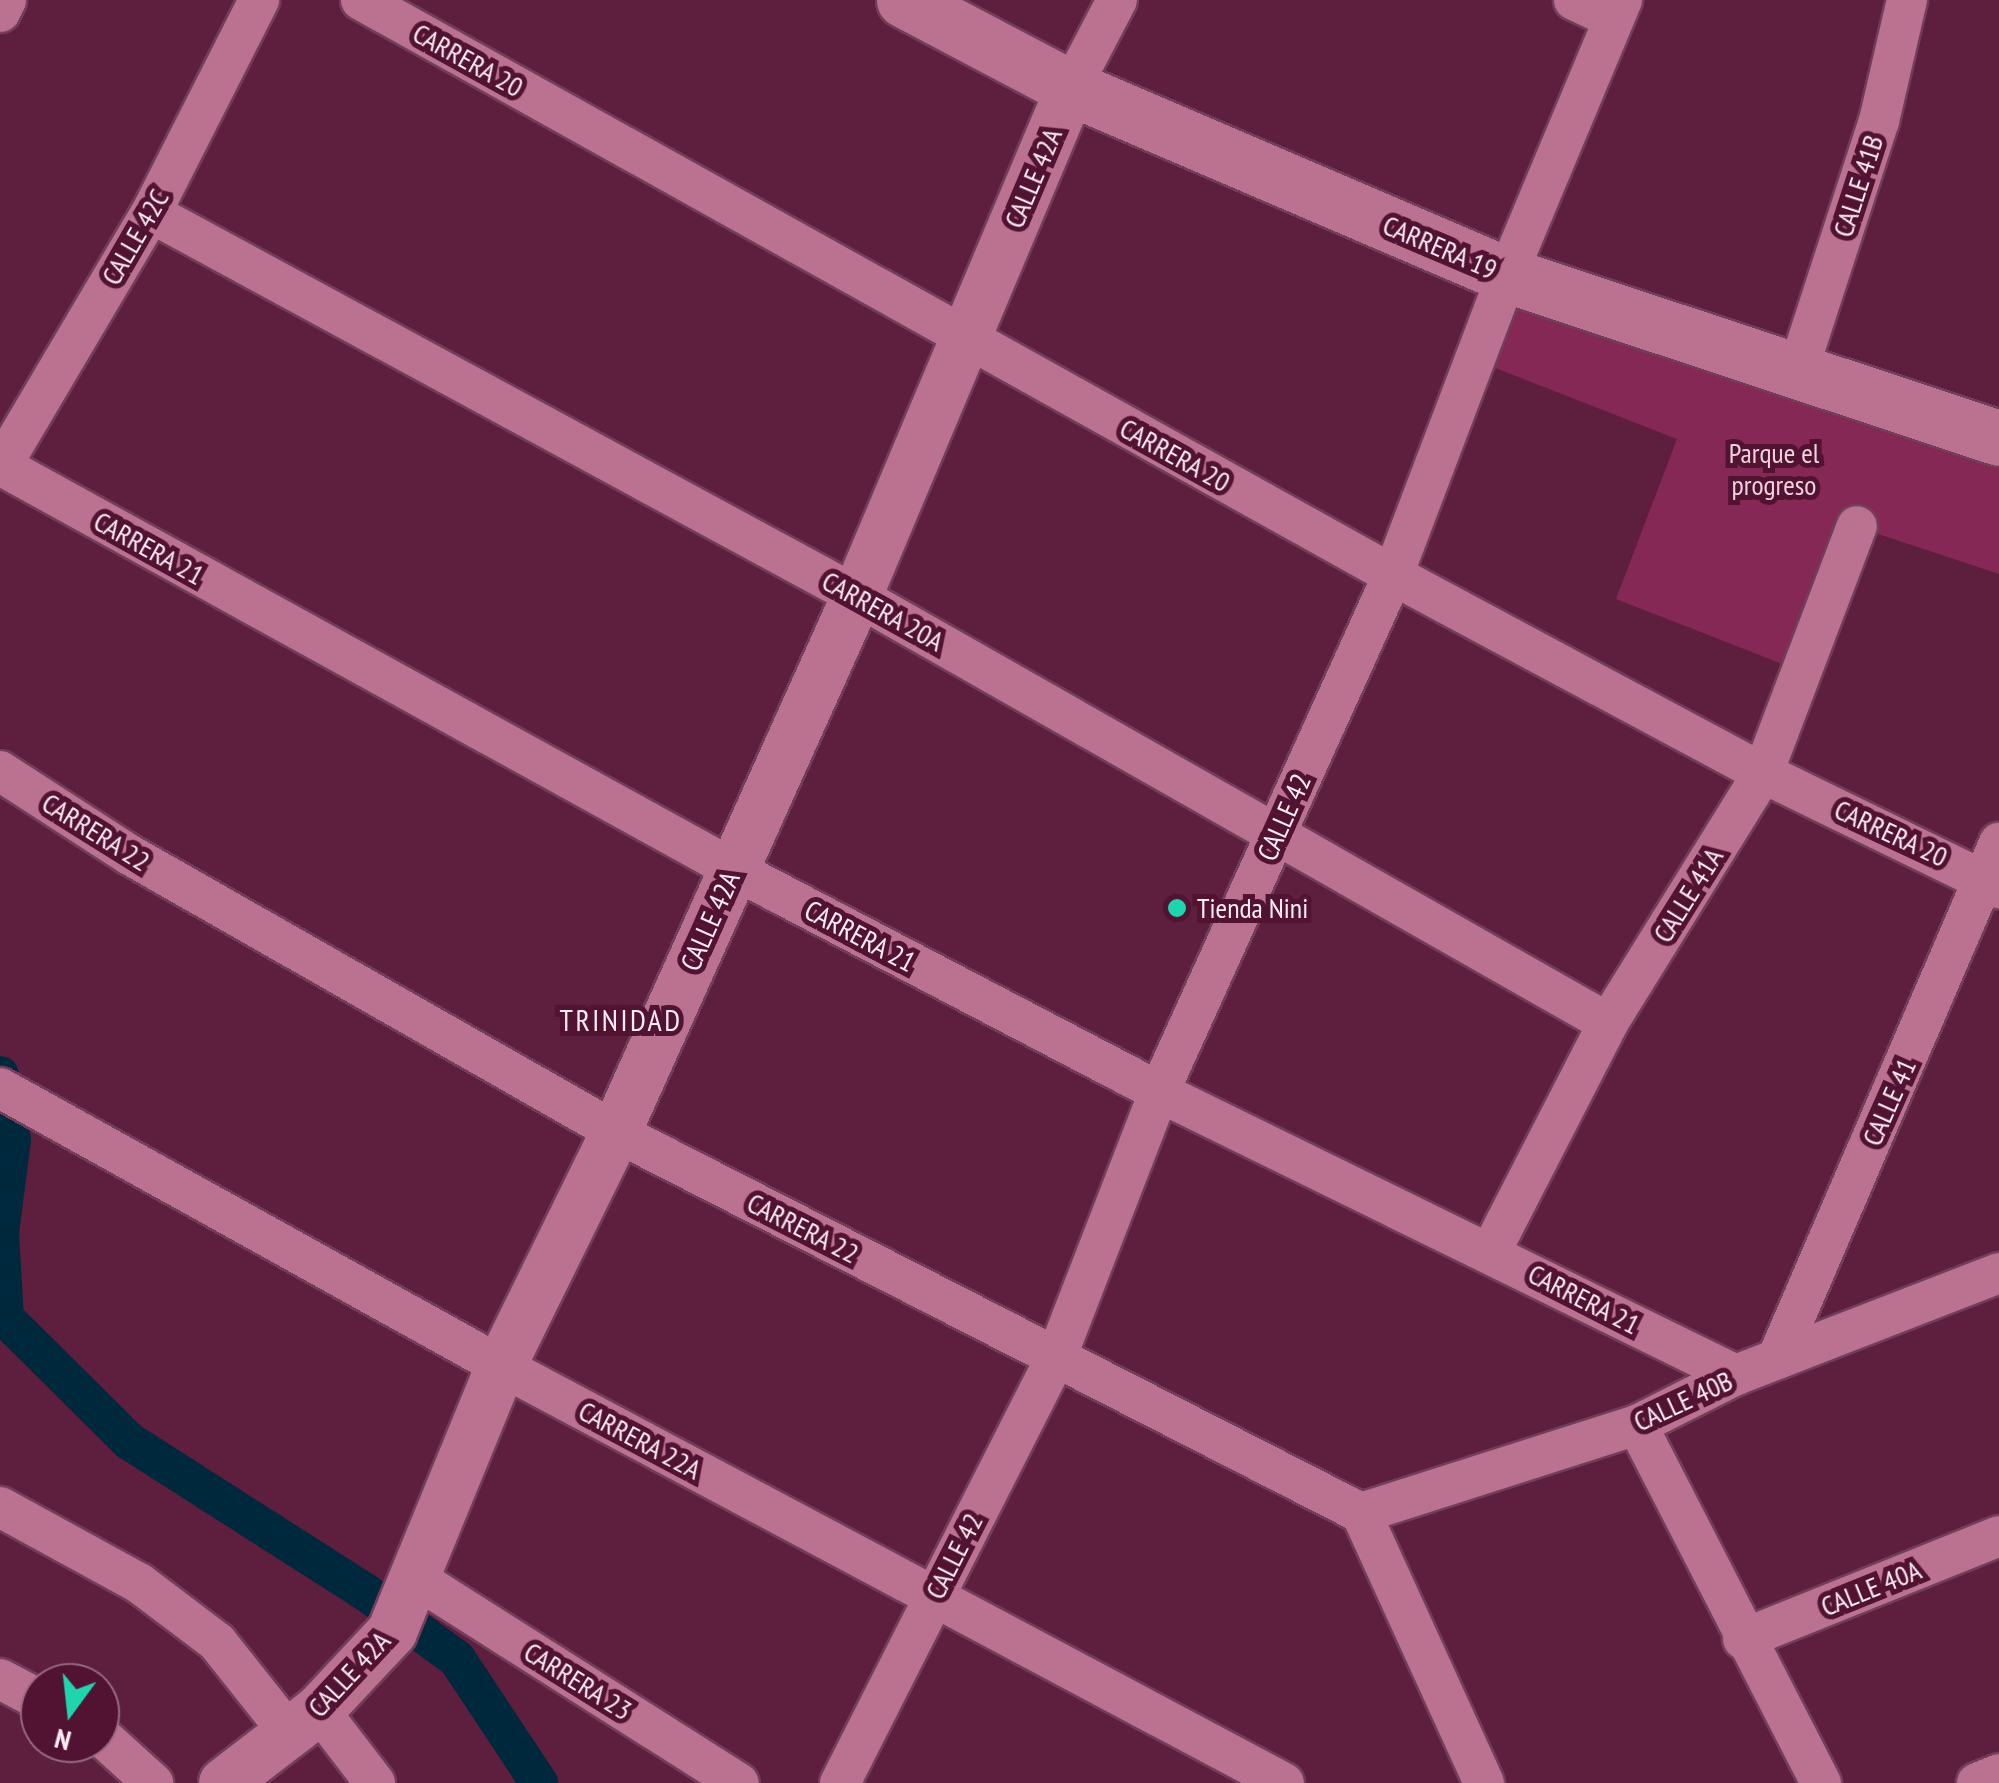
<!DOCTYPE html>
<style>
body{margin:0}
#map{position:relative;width:1999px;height:1783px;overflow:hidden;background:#5e1e3d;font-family:"PT Sans Narrow",sans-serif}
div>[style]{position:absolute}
.green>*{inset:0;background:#862856}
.canal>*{height:38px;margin:-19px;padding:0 19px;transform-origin:19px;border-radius:19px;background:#00283c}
.roads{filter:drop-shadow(2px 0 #713e5a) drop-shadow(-2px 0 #713e5a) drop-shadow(0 2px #713e5a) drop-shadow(0 -2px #713e5a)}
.minor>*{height:40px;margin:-20px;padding:0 20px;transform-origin:20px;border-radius:20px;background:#bb7290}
.tertiary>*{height:50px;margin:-25px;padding:0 25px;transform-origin:25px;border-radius:25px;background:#bb7290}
.secondary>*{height:55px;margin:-27.5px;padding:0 27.5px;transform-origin:27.5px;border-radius:27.5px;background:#bb7290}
.dots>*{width:28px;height:28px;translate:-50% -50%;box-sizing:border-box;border:5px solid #521232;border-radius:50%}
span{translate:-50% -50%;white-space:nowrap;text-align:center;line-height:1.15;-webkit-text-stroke:10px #521232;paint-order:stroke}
.street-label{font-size:28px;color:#feedf3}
.park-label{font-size:28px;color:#eed2dc}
.poi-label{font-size:28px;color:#feedf3}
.left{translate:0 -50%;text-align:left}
.neighbourhood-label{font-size:30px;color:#feedf3;letter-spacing:2.5px}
.north{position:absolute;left:20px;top:1663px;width:100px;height:100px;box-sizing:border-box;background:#521232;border:2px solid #976a7f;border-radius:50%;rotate:195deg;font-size:28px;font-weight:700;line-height:40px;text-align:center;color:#feedf3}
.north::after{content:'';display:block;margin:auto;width:35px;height:45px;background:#1fd5b0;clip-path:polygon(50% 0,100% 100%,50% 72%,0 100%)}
</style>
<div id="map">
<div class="green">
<i style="clip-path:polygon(1507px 275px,1999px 438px,1999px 574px,1857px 527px,1803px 672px,1616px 599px,1677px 439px,1475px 360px)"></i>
</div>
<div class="canal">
<i style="left:0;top:1075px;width:66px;rotate:79.5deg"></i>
<i style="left:12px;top:1140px;width:93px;rotate:97.4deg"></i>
<i style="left:0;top:1232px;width:86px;rotate:86.7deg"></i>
<i style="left:5px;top:1318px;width:175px;rotate:44.8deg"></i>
<i style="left:129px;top:1441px;width:279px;rotate:32.6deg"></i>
<i style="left:364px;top:1591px;width:115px;rotate:36.2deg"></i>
<i style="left:457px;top:1659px;width:149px;rotate:56.5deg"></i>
</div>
<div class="roads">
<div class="minor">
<i style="left:361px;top:0;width:1181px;rotate:29.13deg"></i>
<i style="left:1393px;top:575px;width:420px;rotate:28.2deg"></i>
<i style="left:1763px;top:773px;width:263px;rotate:26deg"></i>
<i style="left:1574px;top:0;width:44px;rotate:25.4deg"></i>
<i style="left:0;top:12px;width:13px;rotate:-63deg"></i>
<i style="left:1071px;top:88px;width:99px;rotate:-62.4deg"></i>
<i style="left:151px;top:213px;width:803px;rotate:28.48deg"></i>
<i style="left:857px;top:596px;width:864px;rotate:29.62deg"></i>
<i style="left:1798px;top:370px;width:262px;rotate:-72deg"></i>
<i style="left:1879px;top:121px;width:124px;rotate:-77deg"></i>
<i style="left:0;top:465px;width:837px;rotate:28.86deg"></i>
<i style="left:733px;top:869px;width:481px;rotate:27.6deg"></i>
<i style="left:1159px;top:1092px;width:643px;rotate:26.13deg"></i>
<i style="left:0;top:468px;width:296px;rotate:-59.4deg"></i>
<i style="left:151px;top:213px;width:239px;rotate:-63.1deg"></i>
<i style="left:0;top:771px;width:155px;rotate:32.9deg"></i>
<i style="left:130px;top:855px;width:559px;rotate:29.68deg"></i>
<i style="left:616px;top:1132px;width:837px;rotate:27.09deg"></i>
<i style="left:1361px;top:1513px;width:297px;rotate:65.5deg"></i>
<i style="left:0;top:1088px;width:573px;rotate:29.03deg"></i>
<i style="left:501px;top:1366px;width:887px;rotate:28.04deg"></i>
<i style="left:1491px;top:1251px;width:256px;rotate:-62.8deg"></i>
<i style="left:1608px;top:1023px;width:294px;rotate:-58.2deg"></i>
<i style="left:1763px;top:773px;width:264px;rotate:-69.2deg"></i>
<i style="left:1777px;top:1359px;width:562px;rotate:-66.72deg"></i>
<i style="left:1637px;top:1425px;width:403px;rotate:62.8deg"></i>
<i style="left:0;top:1507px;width:158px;rotate:28.7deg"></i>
<i style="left:139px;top:1583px;width:98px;rotate:37.1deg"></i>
<i style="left:217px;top:1642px;width:117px;rotate:51.6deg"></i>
<i style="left:1361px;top:1513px;width:290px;rotate:-17.7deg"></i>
<i style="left:1637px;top:1425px;width:111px;rotate:-26.8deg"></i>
<i style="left:1736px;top:1375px;width:282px;rotate:-21.2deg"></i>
<i style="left:417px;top:1579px;width:381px;rotate:32.4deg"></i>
<i style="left:1743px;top:1639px;width:276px;rotate:-21.9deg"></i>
<i style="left:0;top:1679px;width:45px;rotate:27.7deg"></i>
<i style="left:319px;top:1710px;width:92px;rotate:52.5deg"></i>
<i style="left:100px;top:1735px;width:72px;rotate:42.2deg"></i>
<i style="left:840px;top:1783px;width:477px;rotate:-63.1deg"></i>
<i style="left:1056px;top:1358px;width:285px;rotate:-68.8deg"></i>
<i style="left:1159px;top:1092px;width:567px;rotate:-65.65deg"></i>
<i style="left:1393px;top:575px;width:321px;rotate:-69.2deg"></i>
<i style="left:1507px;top:275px;width:298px;rotate:-67.3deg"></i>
<i style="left:1977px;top:1783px;width:24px;rotate:-22deg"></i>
</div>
<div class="tertiary">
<i style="left:224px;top:1783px;width:120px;rotate:-37.5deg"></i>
<i style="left:319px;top:1710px;width:107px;rotate:-46.9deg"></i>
<i style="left:392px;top:1632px;width:287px;rotate:-67.7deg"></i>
<i style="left:501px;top:1366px;width:261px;rotate:-63.8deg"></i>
<i style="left:616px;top:1132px;width:588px;rotate:-65.79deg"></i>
<i style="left:857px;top:596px;width:551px;rotate:-67.16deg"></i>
</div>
<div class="secondary">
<i style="left:904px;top:0;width:189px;rotate:27.8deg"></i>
<i style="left:1071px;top:88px;width:474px;rotate:23.2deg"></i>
<i style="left:1507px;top:275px;width:518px;rotate:18.33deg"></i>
</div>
</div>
<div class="dots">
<i style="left:1177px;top:908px;background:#1fd5b0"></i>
</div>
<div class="street-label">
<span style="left:468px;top:60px;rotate:29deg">CARRERA 20</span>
<span style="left:1033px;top:178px;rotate:-67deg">CALLE 42A</span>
<span style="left:1858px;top:186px;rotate:-72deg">CALLE 41B</span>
<span style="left:135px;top:237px;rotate:-60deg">CALLE 42C</span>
<span style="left:1440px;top:247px;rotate:23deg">CARRERA 19</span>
<span style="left:1175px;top:455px;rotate:29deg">CARRERA 20</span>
<span style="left:149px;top:548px;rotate:29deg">CARRERA 21</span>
<span style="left:883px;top:611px;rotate:29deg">CARRERA 20A</span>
<span style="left:1284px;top:817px;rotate:-66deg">CALLE 42</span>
<span style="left:96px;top:832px;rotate:32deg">CARRERA 22</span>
<span style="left:1891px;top:833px;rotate:25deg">CARRERA 20</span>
<span style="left:1688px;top:895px;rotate:-58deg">CALLE 41A</span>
<span style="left:710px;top:921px;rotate:-66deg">CALLE 42A</span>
<span style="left:860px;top:936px;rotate:28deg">CARRERA 21</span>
<span style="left:1889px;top:1102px;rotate:-66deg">CALLE 41</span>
<span style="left:803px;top:1228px;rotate:27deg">CARRERA 22</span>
<span style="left:1584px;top:1299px;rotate:27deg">CARRERA 21</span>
<span style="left:1683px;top:1401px;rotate:-25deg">CALLE 40B</span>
<span style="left:640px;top:1440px;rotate:28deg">CARRERA 22A</span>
<span style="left:954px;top:1556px;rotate:-63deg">CALLE 42</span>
<span style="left:1871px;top:1588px;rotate:-22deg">CALLE 40A</span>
<span style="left:349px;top:1674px;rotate:-47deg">CALLE 42A</span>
<span style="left:578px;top:1681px;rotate:32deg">CARRERA 23</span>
</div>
<div class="park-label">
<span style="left:1774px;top:469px">Parque el<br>progreso</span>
</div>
<div class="poi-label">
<span class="left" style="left:1197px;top:908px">Tienda Nini</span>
</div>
<div class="neighbourhood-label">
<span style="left:621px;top:1020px">TRINIDAD</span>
</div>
<div class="north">N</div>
</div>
